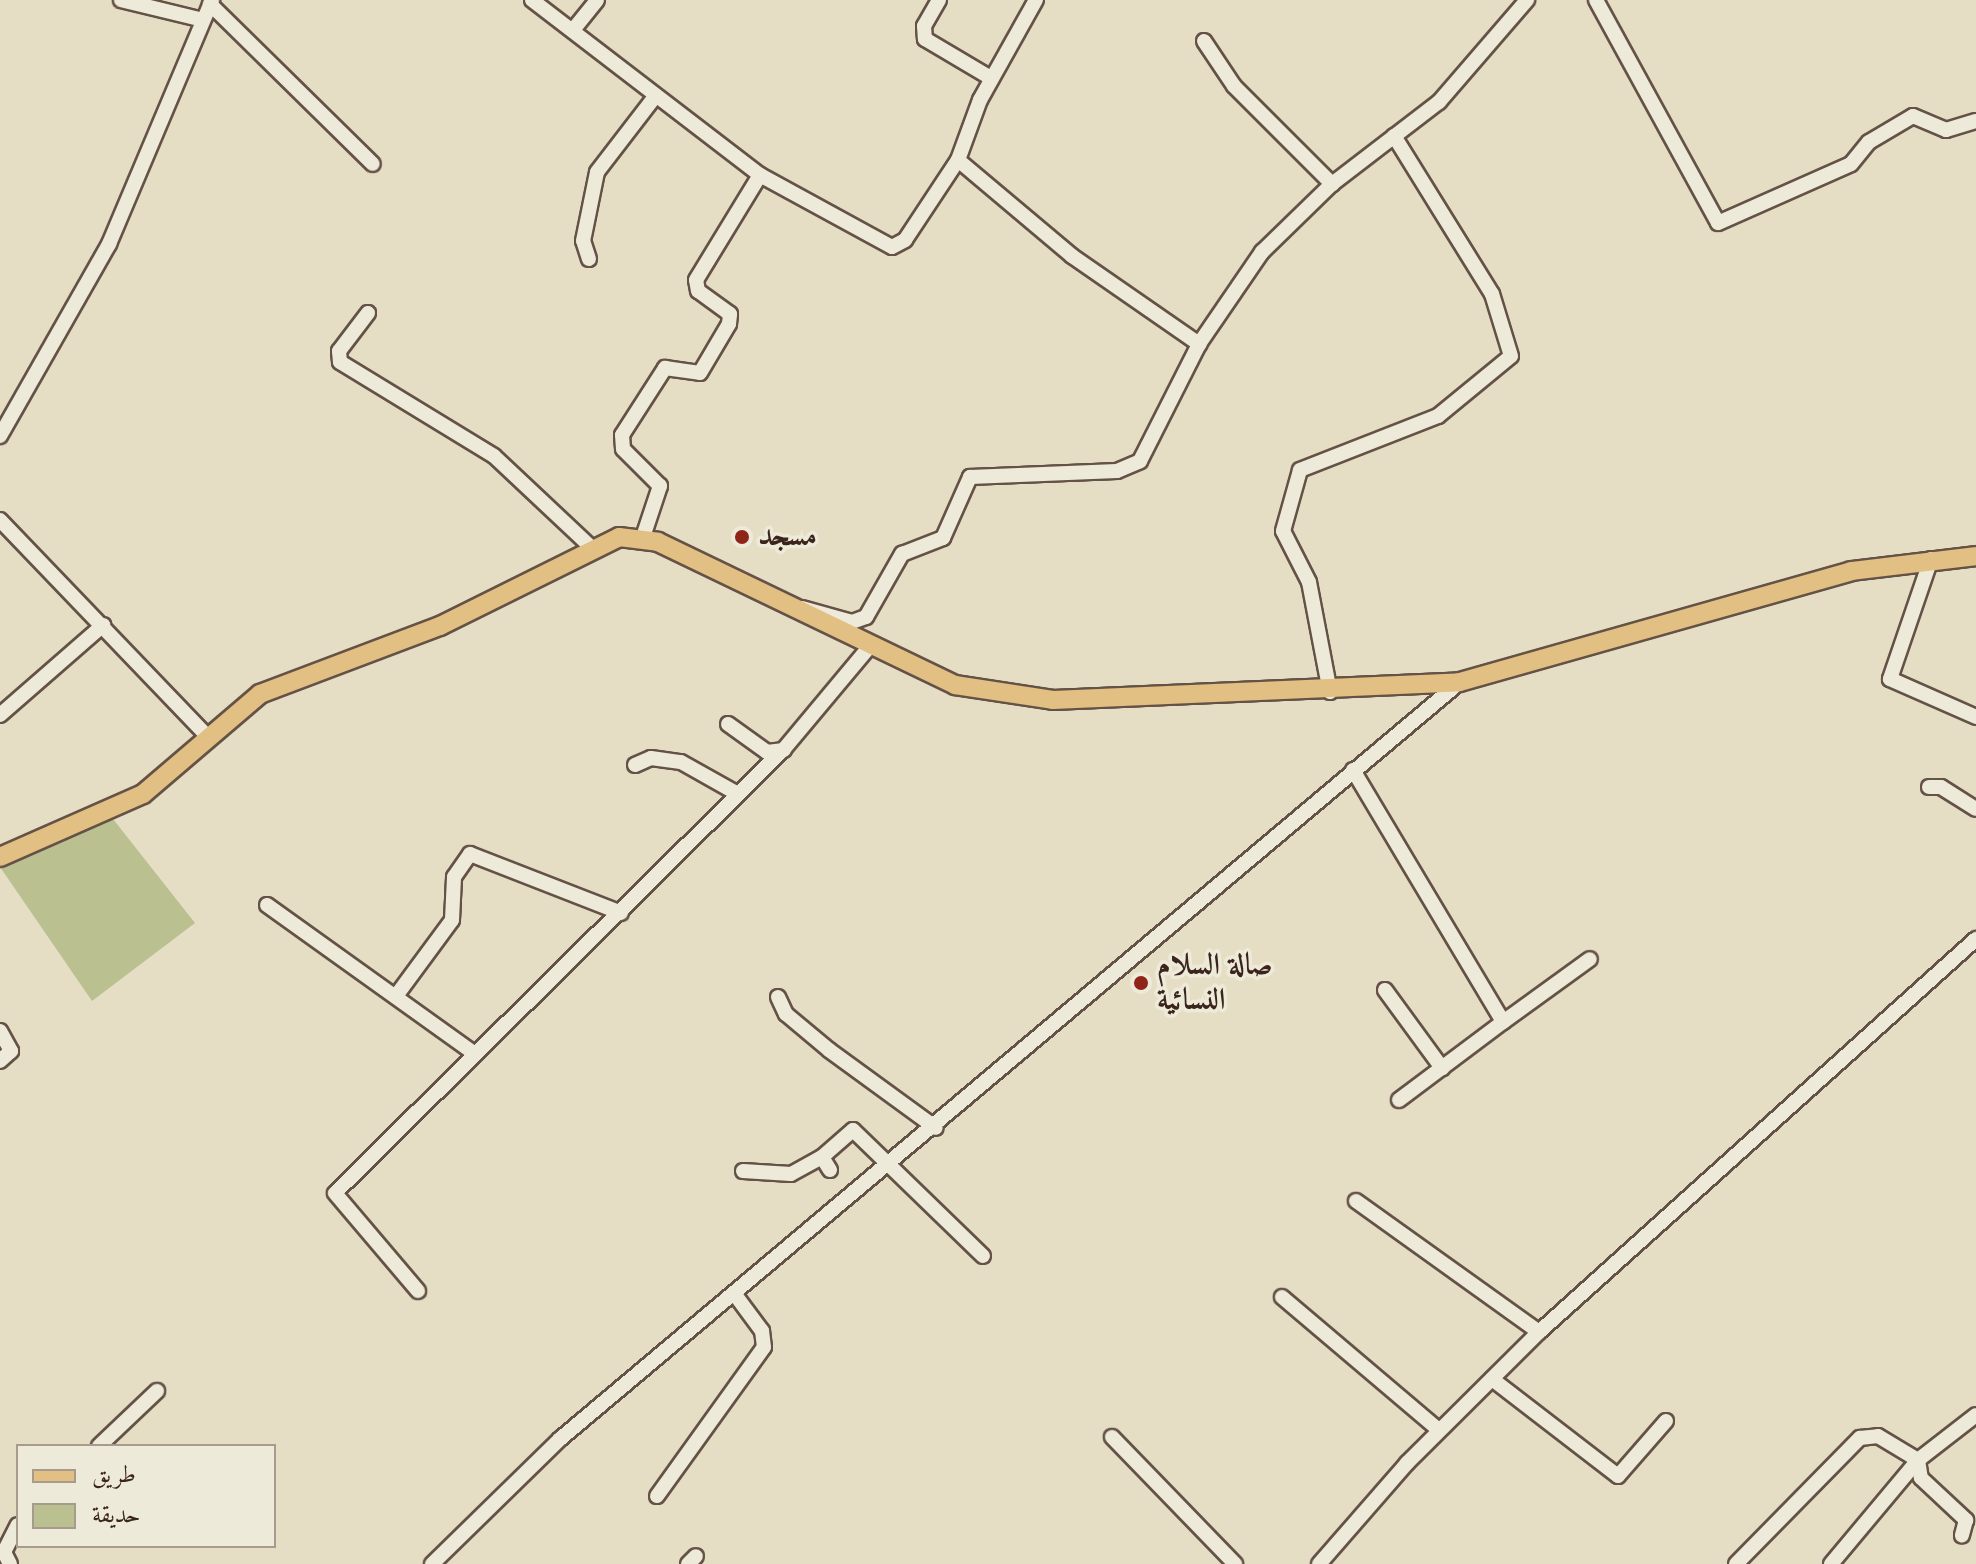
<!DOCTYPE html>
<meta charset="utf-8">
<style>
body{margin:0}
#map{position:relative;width:1976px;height:1564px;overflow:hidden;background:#e5dec4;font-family:"Old Standard TT",Amiri,serif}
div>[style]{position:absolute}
.green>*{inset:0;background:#bac090}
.roads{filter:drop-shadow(2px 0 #655246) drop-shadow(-2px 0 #655246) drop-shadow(0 2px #655246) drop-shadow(0 -2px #655246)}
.minor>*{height:14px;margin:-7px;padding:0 7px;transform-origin:7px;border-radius:7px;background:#eeead9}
.major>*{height:18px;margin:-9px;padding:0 9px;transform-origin:9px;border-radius:9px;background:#e2bf82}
.dots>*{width:22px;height:22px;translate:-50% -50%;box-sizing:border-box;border:4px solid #eeead9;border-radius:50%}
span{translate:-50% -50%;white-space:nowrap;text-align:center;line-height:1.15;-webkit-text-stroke:7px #eeead9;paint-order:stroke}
.poi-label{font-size:30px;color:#3a241c;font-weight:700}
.left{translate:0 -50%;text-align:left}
.legend{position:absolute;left:16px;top:1444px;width:260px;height:104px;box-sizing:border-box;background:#eeead9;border:2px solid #a69b8d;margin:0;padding:10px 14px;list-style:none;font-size:24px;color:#3a241c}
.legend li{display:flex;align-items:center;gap:16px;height:40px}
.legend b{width:40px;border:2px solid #a69b8d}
</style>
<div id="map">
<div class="green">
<i style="clip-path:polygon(113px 819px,195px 923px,92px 1001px,0 867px)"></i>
</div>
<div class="roads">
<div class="minor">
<i style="left:121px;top:0;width:84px;rotate:13.7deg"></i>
<i style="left:532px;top:0;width:287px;rotate:37.5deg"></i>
<i style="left:760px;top:175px;width:150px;rotate:28.6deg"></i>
<i style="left:892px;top:247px;width:15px;rotate:-28deg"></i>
<i style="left:905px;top:240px;width:96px;rotate:-56.5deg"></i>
<i style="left:958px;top:160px;width:64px;rotate:-69.9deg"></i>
<i style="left:980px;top:100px;width:115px;rotate:-60.8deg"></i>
<i style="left:939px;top:0;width:30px;rotate:120deg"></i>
<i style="left:924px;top:26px;width:13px;rotate:86deg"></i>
<i style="left:925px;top:39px;width:77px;rotate:30.6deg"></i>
<i style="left:1596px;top:0;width:254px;rotate:61.3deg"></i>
<i style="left:1718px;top:223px;width:145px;rotate:-23.9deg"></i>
<i style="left:1851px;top:164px;width:28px;rotate:-51deg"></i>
<i style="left:1869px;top:142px;width:51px;rotate:-30.6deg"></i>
<i style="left:1913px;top:116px;width:36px;rotate:23deg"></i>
<i style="left:1946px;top:130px;width:31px;rotate:-17deg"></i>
<i style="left:210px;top:4px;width:228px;rotate:44.5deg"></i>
<i style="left:573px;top:30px;width:38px;rotate:-51deg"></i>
<i style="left:1204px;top:41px;width:54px;rotate:56.3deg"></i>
<i style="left:1234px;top:86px;width:139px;rotate:45deg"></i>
<i style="left:958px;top:160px;width:149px;rotate:40.1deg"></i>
<i style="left:1072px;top:256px;width:155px;rotate:34.7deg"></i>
<i style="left:589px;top:259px;width:19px;rotate:-108deg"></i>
<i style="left:583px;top:241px;width:70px;rotate:-78.5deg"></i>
<i style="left:597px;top:172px;width:93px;rotate:-52.4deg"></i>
<i style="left:368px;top:313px;width:48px;rotate:127.3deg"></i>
<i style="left:339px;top:351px;width:11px;rotate:85deg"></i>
<i style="left:340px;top:362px;width:180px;rotate:31.4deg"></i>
<i style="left:494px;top:456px;width:134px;rotate:43.2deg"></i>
<i style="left:0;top:436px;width:221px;rotate:-60.4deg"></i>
<i style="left:109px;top:244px;width:265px;rotate:-67.1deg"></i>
<i style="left:0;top:520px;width:301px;rotate:46.2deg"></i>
<i style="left:643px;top:537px;width:54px;rotate:-71.6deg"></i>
<i style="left:660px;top:486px;width:52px;rotate:-135deg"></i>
<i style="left:623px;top:449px;width:14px;rotate:-94deg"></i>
<i style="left:622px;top:435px;width:80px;rotate:-57.3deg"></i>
<i style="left:665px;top:368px;width:35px;rotate:8deg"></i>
<i style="left:700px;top:373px;width:57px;rotate:-59.4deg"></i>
<i style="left:729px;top:324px;width:10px;rotate:-84deg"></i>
<i style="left:730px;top:314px;width:39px;rotate:-144deg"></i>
<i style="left:698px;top:291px;width:11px;rotate:-100deg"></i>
<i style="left:696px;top:280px;width:123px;rotate:-58.6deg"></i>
<i style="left:1931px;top:559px;width:127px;rotate:108.9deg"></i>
<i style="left:1890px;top:679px;width:94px;rotate:23.8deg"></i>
<i style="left:802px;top:608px;width:52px;rotate:15.6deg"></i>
<i style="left:852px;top:622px;width:15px;rotate:-20deg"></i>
<i style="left:866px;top:617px;width:73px;rotate:-60.3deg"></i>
<i style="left:902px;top:554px;width:44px;rotate:-21.3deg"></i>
<i style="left:943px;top:538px;width:67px;rotate:-66.1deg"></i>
<i style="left:970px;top:477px;width:147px;rotate:-2.3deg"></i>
<i style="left:1117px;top:471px;width:25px;rotate:-23deg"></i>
<i style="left:1140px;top:461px;width:131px;rotate:-63.2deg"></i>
<i style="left:1199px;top:344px;width:112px;rotate:-55.6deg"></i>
<i style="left:1262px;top:252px;width:98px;rotate:-44.2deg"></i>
<i style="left:1332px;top:184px;width:135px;rotate:-37.5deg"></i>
<i style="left:1439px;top:102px;width:135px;rotate:-49.2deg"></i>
<i style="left:1330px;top:692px;width:112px;rotate:-100.8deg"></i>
<i style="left:1309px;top:582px;width:57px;rotate:-117deg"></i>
<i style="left:1283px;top:531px;width:63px;rotate:-74.4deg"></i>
<i style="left:1300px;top:470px;width:148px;rotate:-21.4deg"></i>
<i style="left:1438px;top:416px;width:94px;rotate:-39.4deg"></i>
<i style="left:1511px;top:356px;width:65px;rotate:-107deg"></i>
<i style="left:1492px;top:294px;width:186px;rotate:-121.8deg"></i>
<i style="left:0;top:715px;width:137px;rotate:-41.1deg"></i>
<i style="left:728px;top:724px;width:48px;rotate:35.7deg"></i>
<i style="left:767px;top:752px;width:17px;rotate:-7deg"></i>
<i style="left:635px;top:765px;width:17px;rotate:-24deg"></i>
<i style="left:651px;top:758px;width:30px;rotate:8deg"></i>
<i style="left:681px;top:762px;width:65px;rotate:29.3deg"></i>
<i style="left:1353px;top:770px;width:293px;rotate:59.2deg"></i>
<i style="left:1503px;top:1022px;width:107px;rotate:-35.9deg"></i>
<i style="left:1929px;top:787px;width:12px"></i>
<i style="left:1941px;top:787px;width:41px;rotate:32.2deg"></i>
<i style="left:267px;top:905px;width:254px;rotate:35.6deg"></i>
<i style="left:1385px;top:990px;width:97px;rotate:53.8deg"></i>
<i style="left:396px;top:996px;width:94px;rotate:-53.6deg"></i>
<i style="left:452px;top:920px;width:43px;rotate:-87.3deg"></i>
<i style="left:454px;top:877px;width:28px;rotate:-55deg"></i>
<i style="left:470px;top:854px;width:162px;rotate:21.3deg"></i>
<i style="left:778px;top:997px;width:19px;rotate:65deg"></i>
<i style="left:786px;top:1014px;width:56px;rotate:39.9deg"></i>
<i style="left:829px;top:1050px;width:132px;rotate:36.1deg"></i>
<i style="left:0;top:1031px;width:23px;rotate:61deg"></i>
<i style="left:11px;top:1051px;width:15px;rotate:138deg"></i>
<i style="left:1399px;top:1100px;width:130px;rotate:-36.9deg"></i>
<i style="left:830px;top:1170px;width:15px;rotate:-122deg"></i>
<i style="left:822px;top:1157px;width:41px;rotate:-41.1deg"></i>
<i style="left:853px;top:1130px;width:181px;rotate:44.1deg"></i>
<i style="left:743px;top:1171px;width:48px;rotate:3.6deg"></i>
<i style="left:791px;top:1174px;width:35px;rotate:-29deg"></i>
<i style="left:1356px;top:1201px;width:225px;rotate:35.6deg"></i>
<i style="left:418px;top:1291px;width:128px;rotate:-130.3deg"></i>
<i style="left:335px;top:1193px;width:631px;rotate:-44.68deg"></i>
<i style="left:784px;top:749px;width:134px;rotate:-50.1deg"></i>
<i style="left:1282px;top:1297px;width:206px;rotate:40.3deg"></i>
<i style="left:1492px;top:1379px;width:159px;rotate:37.6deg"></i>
<i style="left:1618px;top:1476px;width:73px;rotate:-48.9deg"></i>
<i style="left:1112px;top:1437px;width:177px;rotate:45.9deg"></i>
<i style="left:99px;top:1446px;width:80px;rotate:-43.5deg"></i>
<i style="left:1918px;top:1460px;width:18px;rotate:81deg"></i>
<i style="left:1921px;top:1478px;width:62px;rotate:43deg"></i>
<i style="left:1966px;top:1520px;width:16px;rotate:105deg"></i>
<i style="left:657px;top:1496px;width:183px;rotate:-54.3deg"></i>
<i style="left:764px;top:1347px;width:16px;rotate:-97deg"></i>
<i style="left:762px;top:1331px;width:44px;rotate:-126.6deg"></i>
<i style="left:10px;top:1564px;width:13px;rotate:-117deg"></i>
<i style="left:4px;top:1552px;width:30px;rotate:-63deg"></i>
<i style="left:432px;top:1564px;width:179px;rotate:-44.3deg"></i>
<i style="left:560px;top:1439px;width:1176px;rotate:-40.07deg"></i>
<i style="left:688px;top:1564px;width:11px;rotate:-45deg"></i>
<i style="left:1319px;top:1564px;width:134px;rotate:-48.9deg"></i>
<i style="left:1407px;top:1463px;width:186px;rotate:-44.8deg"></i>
<i style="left:1539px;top:1332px;width:588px;rotate:-41.97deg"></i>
<i style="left:1736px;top:1564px;width:177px;rotate:-45.5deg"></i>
<i style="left:1860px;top:1438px;width:18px;rotate:-6deg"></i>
<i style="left:1878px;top:1436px;width:47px;rotate:31deg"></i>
<i style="left:1831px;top:1564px;width:136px;rotate:-50.1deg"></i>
<i style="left:1918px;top:1460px;width:73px;rotate:-37.8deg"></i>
</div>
<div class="major">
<i style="left:0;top:857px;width:156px;rotate:-23.8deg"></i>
<i style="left:143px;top:794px;width:154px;rotate:-40.5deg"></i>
<i style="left:260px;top:694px;width:192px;rotate:-20.7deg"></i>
<i style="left:440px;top:626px;width:200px;rotate:-26.4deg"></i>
<i style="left:619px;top:537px;width:39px;rotate:7deg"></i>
<i style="left:658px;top:542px;width:330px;rotate:25.7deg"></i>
<i style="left:955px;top:685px;width:99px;rotate:8.7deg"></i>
<i style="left:1053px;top:700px;width:407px;rotate:-2.5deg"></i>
<i style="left:1460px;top:682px;width:406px;rotate:-15.8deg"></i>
<i style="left:1851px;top:571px;width:126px;rotate:-6.8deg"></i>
</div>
</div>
<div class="dots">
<i style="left:742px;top:537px;background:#8f2418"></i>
<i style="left:1141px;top:983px;background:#8f2418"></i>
</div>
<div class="poi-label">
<span class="left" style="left:758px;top:537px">مسجد</span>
<span class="left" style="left:1157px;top:983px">صالة السلام<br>النسائية</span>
</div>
<ul class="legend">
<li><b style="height:10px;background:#e2bf82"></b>طريق</li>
<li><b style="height:22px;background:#bac090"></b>حديقة</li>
</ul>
</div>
